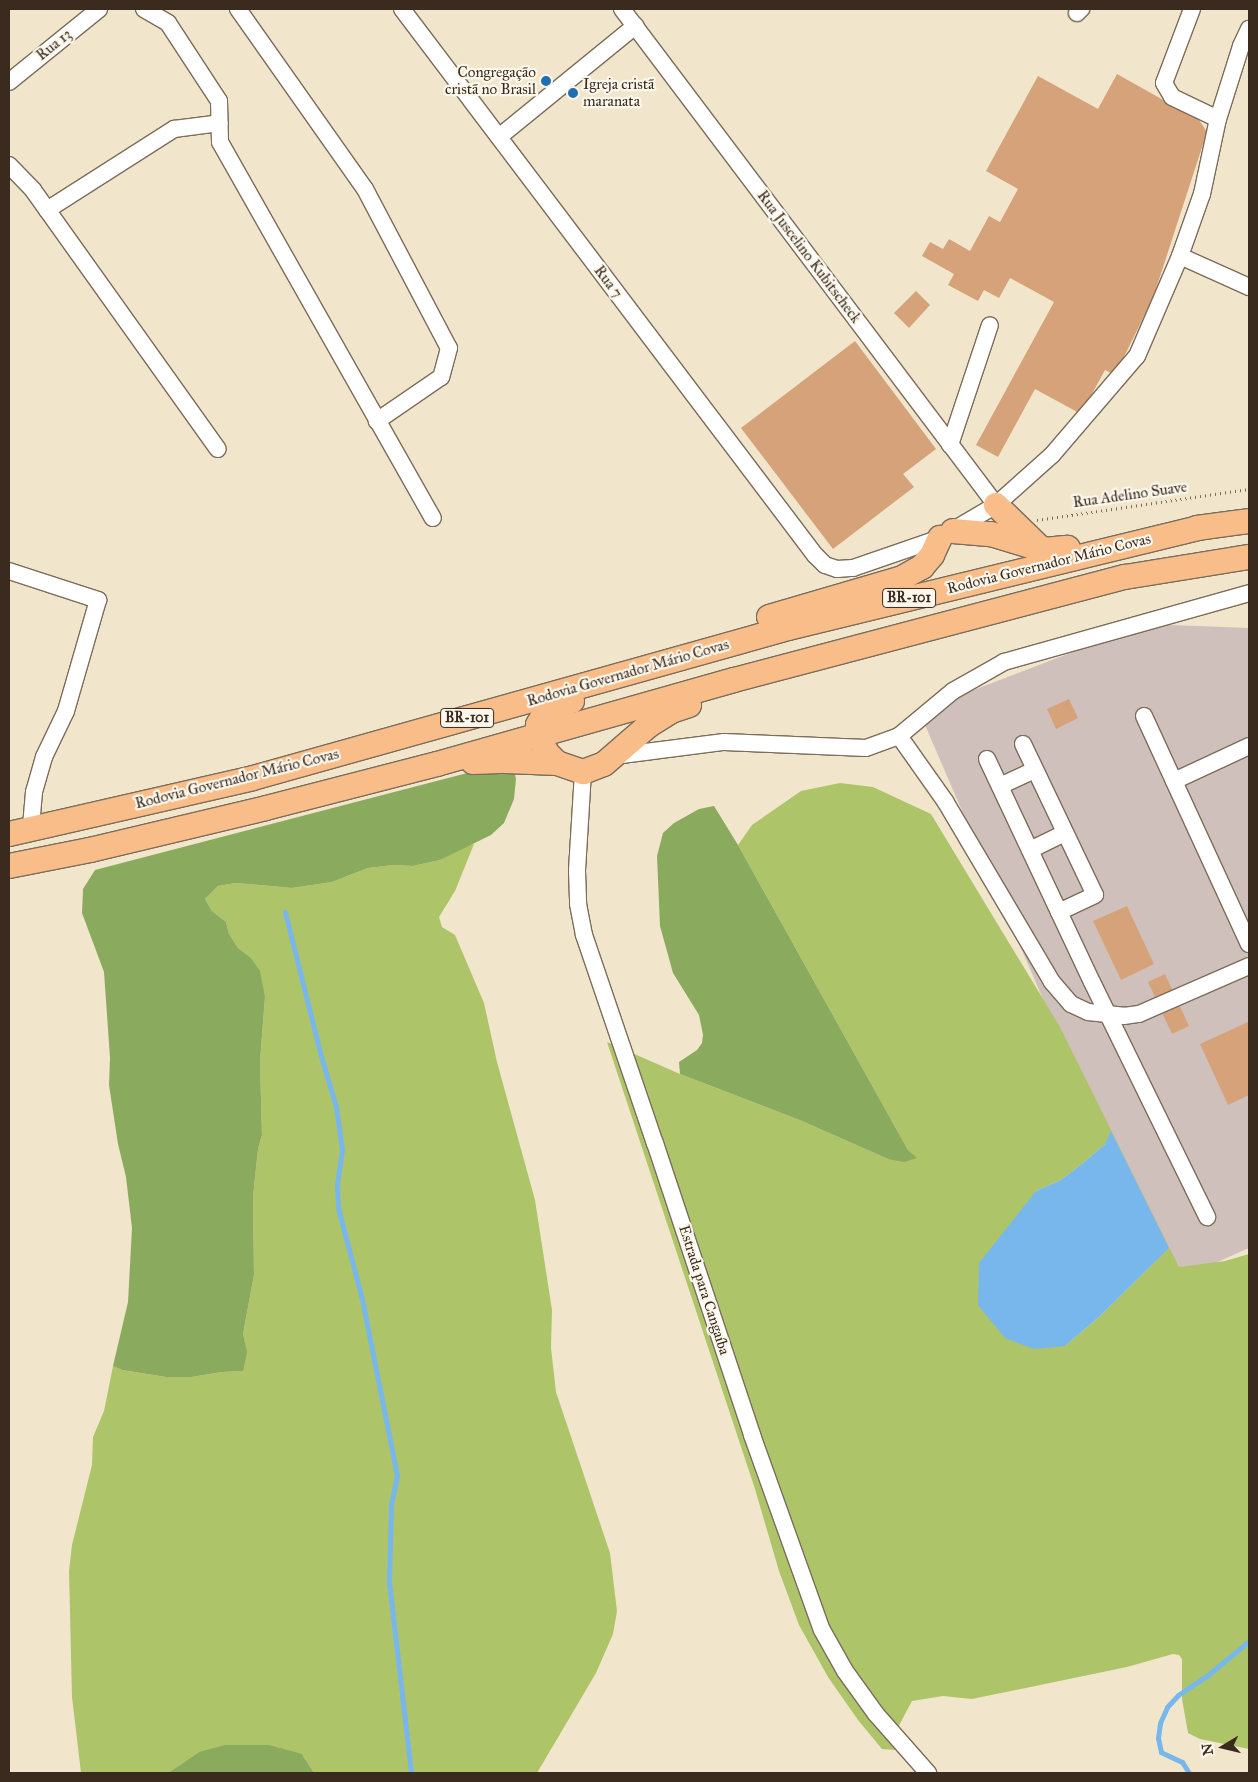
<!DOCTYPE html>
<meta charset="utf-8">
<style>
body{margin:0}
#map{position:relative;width:1258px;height:1782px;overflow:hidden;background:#f1e6cb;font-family:"IM FELL Great Primer",serif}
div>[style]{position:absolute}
.industrial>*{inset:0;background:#d0c0bc}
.green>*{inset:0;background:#aec469}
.forest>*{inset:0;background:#8aaa5d}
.water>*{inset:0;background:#78b7eb}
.stream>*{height:5px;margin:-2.5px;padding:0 2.5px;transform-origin:2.5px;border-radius:2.5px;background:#78b7eb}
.building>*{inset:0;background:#d6a279}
.path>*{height:3px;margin-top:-1.5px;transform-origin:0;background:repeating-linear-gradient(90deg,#7b6c5b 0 1px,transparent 0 5px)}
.roads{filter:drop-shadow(1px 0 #7b6c5b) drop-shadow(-1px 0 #7b6c5b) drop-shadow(0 1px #7b6c5b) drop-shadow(0 -1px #7b6c5b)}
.minor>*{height:16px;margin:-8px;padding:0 8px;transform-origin:8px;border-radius:8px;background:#fff}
.highway>*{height:24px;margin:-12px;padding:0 12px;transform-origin:12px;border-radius:12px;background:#f8bd89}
.dots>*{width:14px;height:14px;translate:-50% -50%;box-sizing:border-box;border:2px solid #fbf7ec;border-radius:50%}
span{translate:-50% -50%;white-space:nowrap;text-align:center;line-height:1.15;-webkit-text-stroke:4.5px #fbf7ec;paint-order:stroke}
.shield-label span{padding:1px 4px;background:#fbf7ec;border:1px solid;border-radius:4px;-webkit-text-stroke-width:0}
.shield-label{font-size:14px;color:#3b2a1e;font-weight:700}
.street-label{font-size:15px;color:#3b2a1e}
.poi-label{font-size:15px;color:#3b2a1e}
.right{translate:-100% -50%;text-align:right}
.left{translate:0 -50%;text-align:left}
.frame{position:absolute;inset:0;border:10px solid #3b2a1e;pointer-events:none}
.north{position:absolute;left:1198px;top:1722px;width:50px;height:50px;-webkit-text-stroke:4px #fbf7ec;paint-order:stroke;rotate:261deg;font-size:14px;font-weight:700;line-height:20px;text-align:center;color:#3b2a1e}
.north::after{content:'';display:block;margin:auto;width:18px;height:22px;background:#3b2a1e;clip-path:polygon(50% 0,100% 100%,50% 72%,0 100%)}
</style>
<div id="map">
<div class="industrial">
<i style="clip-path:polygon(1146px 624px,1249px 628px,1249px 1248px,1166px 1285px,919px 711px)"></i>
</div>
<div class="green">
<i style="clip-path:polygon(evenodd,840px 783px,873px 787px,931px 814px,1060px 1027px,1179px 1267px,1225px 1261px,1249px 1254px,1249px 1749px,1200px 1739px,1188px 1733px,1182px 1699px,1182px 1659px,1179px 1655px,1173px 1654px,1127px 1667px,972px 1699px,943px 1696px,912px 1701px,895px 1733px,896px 1750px,882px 1749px,858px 1720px,828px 1677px,799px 1625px,779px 1571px,755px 1489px,607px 1042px,680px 1074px,802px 1121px,888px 1159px,916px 1158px,908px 1150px,738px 845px,752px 825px,801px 791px,840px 783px,1111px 1131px,1169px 1248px,1100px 1316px,1065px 1346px,1036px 1191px,1061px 1180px,1083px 1163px,1105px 1144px,1111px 1131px)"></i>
<i style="clip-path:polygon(474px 844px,455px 891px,439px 917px,442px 927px,455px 935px,484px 1003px,497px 1062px,535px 1200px,552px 1310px,551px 1348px,556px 1392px,610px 1553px,617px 1611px,613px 1634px,596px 1673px,537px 1773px,314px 1773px,302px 1754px,199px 1752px,168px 1773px,81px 1773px,72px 1697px,69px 1571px,72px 1545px,92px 1465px,93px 1437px,104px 1411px,113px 1366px,122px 1370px,166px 1377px,192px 1377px,222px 1372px,242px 1371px,246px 1352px,243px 1334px,254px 1275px,253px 1197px,258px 1149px,262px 1135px,260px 1062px,265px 997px,250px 957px,238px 948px,229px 934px,226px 922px,212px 911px,205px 899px,218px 886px,236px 883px,292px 888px,332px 882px,368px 868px,394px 865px,413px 866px,440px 860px,464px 846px)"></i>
</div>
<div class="forest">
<i style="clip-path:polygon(498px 765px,514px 771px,516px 779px,514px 799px,504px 823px,491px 835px,440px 860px,413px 866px,394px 865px,368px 868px,332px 882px,292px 888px,236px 883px,218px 886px,205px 899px,212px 911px,226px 922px,229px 934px,238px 948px,250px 957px,260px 971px,265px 997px,260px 1062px,262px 1135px,258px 1149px,253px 1197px,254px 1275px,243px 1334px,247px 1352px,243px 1371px,222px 1372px,192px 1377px,166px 1377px,122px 1370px,113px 1366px,128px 1302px,132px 1228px,126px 1177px,118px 1144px,109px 1085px,110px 1058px,104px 972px,82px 913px,83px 889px,95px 870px)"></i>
<i style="clip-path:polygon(714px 806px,738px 845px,908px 1150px,917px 1158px,904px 1162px,888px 1159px,802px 1121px,680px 1074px,679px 1062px,697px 1050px,702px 1043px,703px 1035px,699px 1015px,673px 973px,660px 926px,657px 856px,663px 833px,674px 823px,699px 809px)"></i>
<i style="clip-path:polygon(225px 1745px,269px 1745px,302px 1754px,314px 1773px,168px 1773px,199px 1752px)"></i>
</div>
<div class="water">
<i style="clip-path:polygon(1111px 1131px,1169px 1248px,1100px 1316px,1065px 1346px,1034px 1349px,1005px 1338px,978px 1305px,979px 1263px,1036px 1191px,1061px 1180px,1083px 1163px,1105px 1144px)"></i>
</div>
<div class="stream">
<i style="left:285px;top:912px;width:148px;rotate:76deg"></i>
<i style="left:321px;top:1056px;width:53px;rotate:73.6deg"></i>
<i style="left:336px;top:1107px;width:42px;rotate:81.9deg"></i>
<i style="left:342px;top:1149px;width:37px;rotate:98deg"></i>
<i style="left:337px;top:1186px;width:22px;rotate:87deg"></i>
<i style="left:338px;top:1208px;width:94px;rotate:75.2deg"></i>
<i style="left:362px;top:1299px;width:170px;rotate:78.8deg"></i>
<i style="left:395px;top:1466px;width:10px;rotate:79deg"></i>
<i style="left:397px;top:1476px;width:30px;rotate:102deg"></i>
<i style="left:391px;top:1505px;width:77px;rotate:91.5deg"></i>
<i style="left:389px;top:1582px;width:192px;rotate:83.4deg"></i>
<i style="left:1189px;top:1773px;width:13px;rotate:-122deg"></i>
<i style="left:1182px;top:1762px;width:23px;rotate:-155deg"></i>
<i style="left:1161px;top:1752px;width:14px;rotate:-102deg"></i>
<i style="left:1158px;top:1738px;width:15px;rotate:-82deg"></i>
<i style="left:1160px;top:1723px;width:17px;rotate:-66deg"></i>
<i style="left:1167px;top:1707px;width:16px;rotate:-47deg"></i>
<i style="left:1178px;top:1695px;width:37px;rotate:-34deg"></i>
<i style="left:1209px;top:1674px;width:52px;rotate:-39.5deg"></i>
</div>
<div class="building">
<i style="clip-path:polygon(1117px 74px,1199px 120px,1207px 132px,1153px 298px,1115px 375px,1105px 370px,1081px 414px,1035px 389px,998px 457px,976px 445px,1054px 302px,1010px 278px,999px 298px,984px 290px,978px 301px,948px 285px,954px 274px,922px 256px,930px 242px,943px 249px,949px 239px,970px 251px,989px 216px,1000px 222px,1018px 189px,986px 171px,1038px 76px,1098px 109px)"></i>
<i style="clip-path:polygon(916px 291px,930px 305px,909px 328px,894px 313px)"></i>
<i style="clip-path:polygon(855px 341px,936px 449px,903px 474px,914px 487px,833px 549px,741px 428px)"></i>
<i style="clip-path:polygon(1069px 699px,1078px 718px,1056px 729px,1047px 709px)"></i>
<i style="clip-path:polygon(1127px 906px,1154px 964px,1121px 980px,1093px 921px)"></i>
<i style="clip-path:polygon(1165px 974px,1189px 1026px,1172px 1034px,1148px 982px)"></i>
<i style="clip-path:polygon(1248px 1022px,1249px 1095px,1228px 1105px,1200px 1044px)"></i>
</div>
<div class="path">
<i style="left:1037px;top:520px;width:214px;rotate:-8.3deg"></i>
</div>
<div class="roads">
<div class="minor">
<i style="left:144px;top:9px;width:28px;rotate:30deg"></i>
<i style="left:168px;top:23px;width:93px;rotate:56.8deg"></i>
<i style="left:219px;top:101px;width:41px;rotate:88.6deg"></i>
<i style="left:220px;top:142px;width:432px;rotate:60.5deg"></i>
<i style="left:238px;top:9px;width:220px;rotate:54.8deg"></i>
<i style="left:365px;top:189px;width:180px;rotate:62.2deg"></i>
<i style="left:449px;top:348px;width:30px;rotate:105deg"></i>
<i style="left:441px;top:377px;width:78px;rotate:145.5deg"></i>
<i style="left:402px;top:9px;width:685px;rotate:52.9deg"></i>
<i style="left:815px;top:555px;width:14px;rotate:45deg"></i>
<i style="left:825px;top:565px;width:13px;rotate:18deg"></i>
<i style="left:837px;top:569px;width:16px;rotate:-4deg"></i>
<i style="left:853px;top:568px;width:92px;rotate:-19deg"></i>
<i style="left:940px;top:538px;width:65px;rotate:-30.5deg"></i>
<i style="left:996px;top:505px;width:75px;rotate:-41.8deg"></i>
<i style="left:1052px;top:455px;width:130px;rotate:-49.4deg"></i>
<i style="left:1137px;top:356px;width:109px;rotate:-66.7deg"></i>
<i style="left:1180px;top:256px;width:66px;rotate:-70.5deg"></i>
<i style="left:1202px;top:194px;width:77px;rotate:-78deg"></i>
<i style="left:1218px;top:119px;width:77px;rotate:-72.5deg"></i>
<i style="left:1241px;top:46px;width:19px;rotate:-65deg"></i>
<i style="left:622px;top:9px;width:621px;rotate:52.98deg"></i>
<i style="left:1192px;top:9px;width:79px;rotate:110.7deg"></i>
<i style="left:1164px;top:83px;width:16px;rotate:60deg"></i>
<i style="left:1172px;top:97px;width:51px;rotate:25.6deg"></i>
<i style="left:1077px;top:13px;width:6px;rotate:-45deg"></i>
<i style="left:9px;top:82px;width:116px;rotate:-39deg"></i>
<i style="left:499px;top:137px;width:176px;rotate:-39.2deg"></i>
<i style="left:9px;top:165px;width:35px;rotate:46deg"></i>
<i style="left:33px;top:190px;width:318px;rotate:54.5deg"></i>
<i style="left:47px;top:210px;width:151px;rotate:-32.5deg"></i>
<i style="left:174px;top:129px;width:46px;rotate:-7.4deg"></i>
<i style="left:1180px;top:256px;width:76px;rotate:24.2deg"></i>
<i style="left:950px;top:445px;width:126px;rotate:-71.6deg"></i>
<i style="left:9px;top:571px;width:94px;rotate:18deg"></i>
<i style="left:98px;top:600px;width:116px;rotate:106.1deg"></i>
<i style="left:66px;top:711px;width:51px;rotate:115.6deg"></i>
<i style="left:44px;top:757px;width:36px;rotate:106deg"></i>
<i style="left:34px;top:792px;width:37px;rotate:95deg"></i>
<i style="left:1144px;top:716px;width:251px;rotate:65.3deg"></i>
<i style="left:899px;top:736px;width:70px;rotate:-39.8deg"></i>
<i style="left:953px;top:691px;width:59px;rotate:-29.6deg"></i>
<i style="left:1004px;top:662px;width:255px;rotate:-15.7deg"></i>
<i style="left:1023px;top:744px;width:167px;rotate:64.5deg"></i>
<i style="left:1095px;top:895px;width:40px;rotate:155deg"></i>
<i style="left:614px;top:756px;width:111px;rotate:-7.3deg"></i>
<i style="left:724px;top:742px;width:142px;rotate:2.4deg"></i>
<i style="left:866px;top:748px;width:35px;rotate:-20deg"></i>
<i style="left:899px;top:736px;width:80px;rotate:54.7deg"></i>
<i style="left:945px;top:801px;width:210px;rotate:59.4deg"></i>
<i style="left:1052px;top:982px;width:29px;rotate:49deg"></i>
<i style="left:1071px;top:1004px;width:19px;rotate:25deg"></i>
<i style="left:1088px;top:1012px;width:36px;rotate:6deg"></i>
<i style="left:1124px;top:1016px;width:15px;rotate:-8deg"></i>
<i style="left:1139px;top:1014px;width:120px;rotate:-23.6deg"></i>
<i style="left:987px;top:759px;width:246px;rotate:64.8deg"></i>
<i style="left:1092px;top:982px;width:262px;rotate:63.9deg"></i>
<i style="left:583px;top:772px;width:99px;rotate:93.5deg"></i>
<i style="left:577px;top:871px;width:33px;rotate:88deg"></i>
<i style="left:578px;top:904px;width:32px;rotate:79deg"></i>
<i style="left:584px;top:935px;width:220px;rotate:71.2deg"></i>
<i style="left:655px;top:1143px;width:308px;rotate:71.6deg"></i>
<i style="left:752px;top:1435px;width:207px;rotate:70.3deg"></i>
<i style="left:822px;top:1630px;width:47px;rotate:60.7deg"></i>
<i style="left:845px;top:1671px;width:53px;rotate:54.2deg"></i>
<i style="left:876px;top:1714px;width:79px;rotate:48.6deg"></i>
<i style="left:1174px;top:781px;width:83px;rotate:-25deg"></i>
<i style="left:1000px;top:786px;width:38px;rotate:-25deg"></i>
<i style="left:1030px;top:850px;width:39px;rotate:-26deg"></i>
</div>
<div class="highway">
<i style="left:996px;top:505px;width:59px;rotate:44.3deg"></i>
<i style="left:953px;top:531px;width:38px;rotate:5deg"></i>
<i style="left:991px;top:534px;width:54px;rotate:17.1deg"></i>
<i style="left:1043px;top:550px;width:25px;rotate:-5deg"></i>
<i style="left:769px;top:617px;width:139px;rotate:-16.3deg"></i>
<i style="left:902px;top:578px;width:23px;rotate:-29deg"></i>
<i style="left:922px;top:567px;width:16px;rotate:-50deg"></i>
<i style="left:932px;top:555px;width:19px;rotate:-65deg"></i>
<i style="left:572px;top:701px;width:28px;rotate:159deg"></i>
<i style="left:546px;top:711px;width:16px;rotate:120deg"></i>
<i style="left:538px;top:725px;width:9px;rotate:96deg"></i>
<i style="left:537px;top:734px;width:21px;rotate:62deg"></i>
<i style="left:547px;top:753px;width:14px;rotate:45deg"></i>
<i style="left:557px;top:763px;width:28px;rotate:19deg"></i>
<i style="left:583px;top:772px;width:22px;rotate:-21deg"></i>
<i style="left:604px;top:764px;width:60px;rotate:-40.9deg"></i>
<i style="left:649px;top:725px;width:26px;rotate:-32deg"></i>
<i style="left:671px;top:711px;width:19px;rotate:-18deg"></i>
<i style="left:473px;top:762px;width:33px;rotate:-2deg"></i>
<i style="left:506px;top:761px;width:51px;rotate:2.2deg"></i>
<i style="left:9px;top:834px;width:250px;rotate:-12.9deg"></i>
<i style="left:253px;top:778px;width:556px;rotate:-15.66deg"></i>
<i style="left:788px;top:628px;width:421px;rotate:-13.7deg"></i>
<i style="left:1197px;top:528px;width:52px;rotate:-7.7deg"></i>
<i style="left:9px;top:866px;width:83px;rotate:-11.2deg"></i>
<i style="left:90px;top:850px;width:181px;rotate:-13.4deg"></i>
<i style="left:266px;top:808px;width:177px;rotate:-14.4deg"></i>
<i style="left:437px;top:764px;width:309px;rotate:-15.8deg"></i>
<i style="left:734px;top:680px;width:404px;rotate:-14.8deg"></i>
<i style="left:1125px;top:577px;width:126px;rotate:-9.2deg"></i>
</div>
</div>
<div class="dots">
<i style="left:546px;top:81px;background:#1f6fb2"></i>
<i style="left:573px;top:93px;background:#1f6fb2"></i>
</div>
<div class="shield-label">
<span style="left:909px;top:598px">BR-101</span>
<span style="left:467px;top:718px">BR-101</span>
</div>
<div class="street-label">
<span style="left:54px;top:45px;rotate:-39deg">Rua 13</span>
<span style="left:809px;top:257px;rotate:53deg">Rua Juscelino Kubitscheck</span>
<span style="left:608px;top:282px;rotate:53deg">Rua 7</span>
<span style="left:1130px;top:495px;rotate:-8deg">Rua Adelino Suave</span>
<span style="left:1049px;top:564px;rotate:-14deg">Rodovia Governador Mário Covas</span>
<span style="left:628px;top:673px;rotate:-16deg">Rodovia Governador Mário Covas</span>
<span style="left:237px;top:779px;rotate:-14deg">Rodovia Governador Mário Covas</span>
<span style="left:704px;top:1290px;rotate:72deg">Estrada para Cangaíba</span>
</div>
<div class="poi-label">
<span class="right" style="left:536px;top:81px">Congregação<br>cristã no Brasil</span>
<span class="left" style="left:583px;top:93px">Igreja cristã<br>maranata</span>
</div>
<div class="frame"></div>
<div class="north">N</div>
</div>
